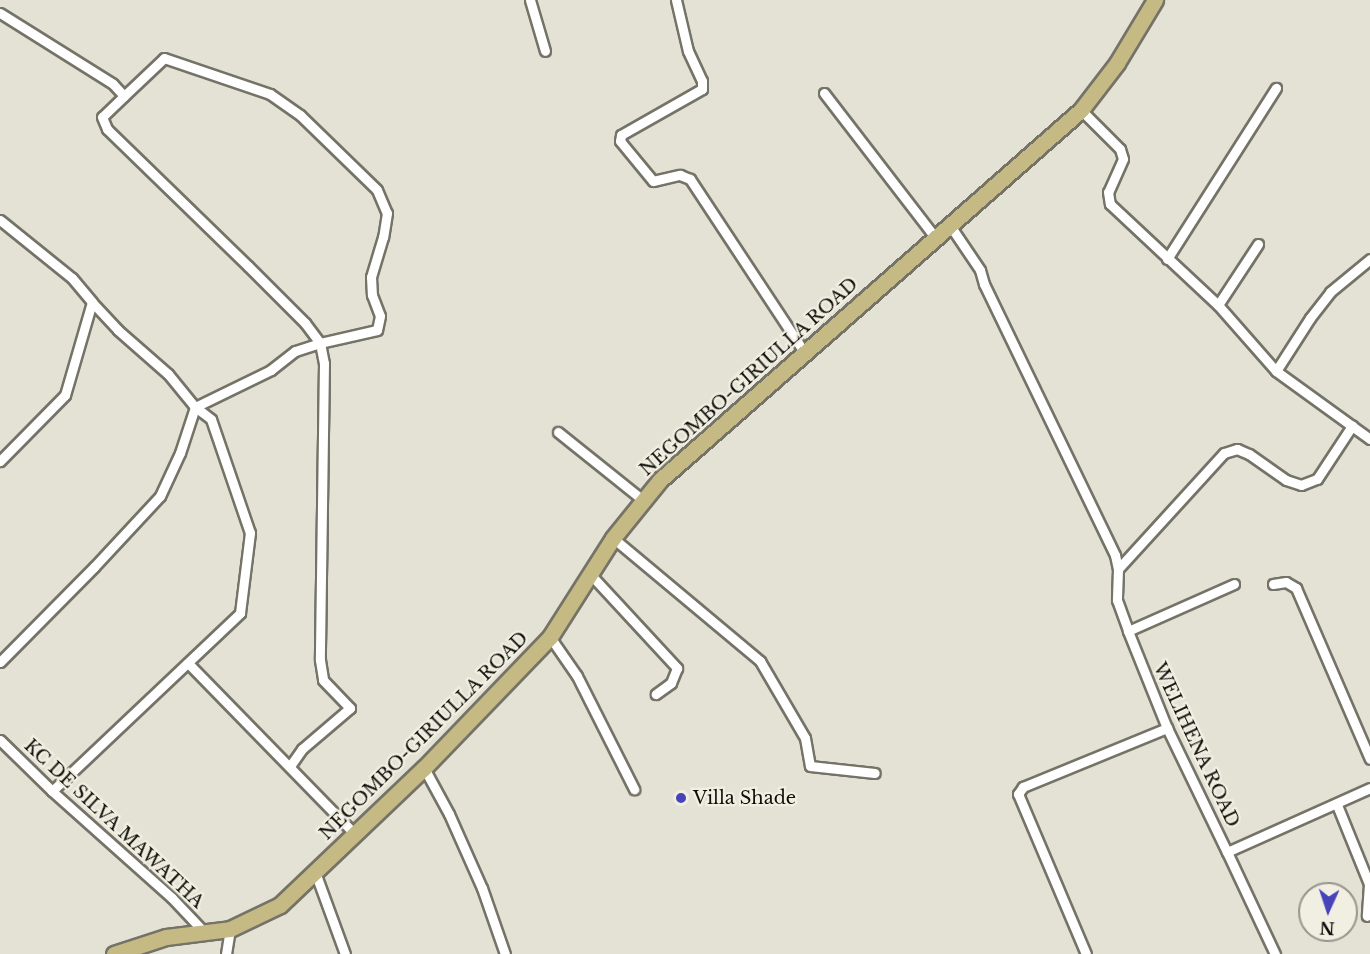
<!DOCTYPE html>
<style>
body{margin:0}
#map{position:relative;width:1370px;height:954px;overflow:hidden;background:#e4e2d5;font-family:"Libre Baskerville",serif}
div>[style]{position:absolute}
.roads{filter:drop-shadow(2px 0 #757367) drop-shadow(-2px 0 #757367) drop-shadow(0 2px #757367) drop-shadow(0 -2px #757367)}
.minor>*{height:9px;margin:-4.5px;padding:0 4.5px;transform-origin:4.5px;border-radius:4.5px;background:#fff}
.primary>*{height:15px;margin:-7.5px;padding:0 7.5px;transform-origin:7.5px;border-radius:7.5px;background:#c5ba83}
.dots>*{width:16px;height:16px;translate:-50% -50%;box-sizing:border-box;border:3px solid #f1efe2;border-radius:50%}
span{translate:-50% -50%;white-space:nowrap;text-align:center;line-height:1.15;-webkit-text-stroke:4.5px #f1efe2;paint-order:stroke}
.street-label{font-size:18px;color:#0f0e0a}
.poi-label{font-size:18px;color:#0f0e0a}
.left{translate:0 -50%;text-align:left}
.north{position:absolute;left:1298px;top:882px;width:60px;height:60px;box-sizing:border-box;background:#f1efe2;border:2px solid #97958c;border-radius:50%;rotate:183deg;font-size:16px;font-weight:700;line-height:24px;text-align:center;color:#0f0e0a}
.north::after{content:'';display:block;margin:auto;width:21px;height:27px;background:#4744ba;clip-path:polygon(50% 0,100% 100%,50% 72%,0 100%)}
</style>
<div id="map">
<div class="roads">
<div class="minor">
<i style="left:530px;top:0;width:53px;rotate:73.6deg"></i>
<i style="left:676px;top:0;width:52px;rotate:76.8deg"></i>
<i style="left:688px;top:51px;width:33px;rotate:65deg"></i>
<i style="left:702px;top:81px;width:8px;rotate:90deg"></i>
<i style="left:702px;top:89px;width:93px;rotate:150.4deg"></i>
<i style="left:621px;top:135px;width:6px;rotate:99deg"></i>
<i style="left:620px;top:141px;width:52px;rotate:50.5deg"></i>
<i style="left:653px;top:181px;width:28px;rotate:-13deg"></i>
<i style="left:680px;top:175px;width:11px;rotate:22deg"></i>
<i style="left:690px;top:179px;width:207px;rotate:56.6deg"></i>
<i style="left:0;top:13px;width:133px;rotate:32.1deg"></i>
<i style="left:113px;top:84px;width:16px;rotate:47deg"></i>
<i style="left:124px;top:96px;width:30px;rotate:136deg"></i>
<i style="left:102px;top:117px;width:13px;rotate:67deg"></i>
<i style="left:107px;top:129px;width:197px;rotate:44.2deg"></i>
<i style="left:248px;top:266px;width:81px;rotate:45deg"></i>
<i style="left:305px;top:323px;width:25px;rotate:53deg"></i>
<i style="left:320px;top:343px;width:26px;rotate:162deg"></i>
<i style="left:295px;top:351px;width:31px;rotate:142deg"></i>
<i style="left:271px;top:370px;width:85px;rotate:154deg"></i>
<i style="left:824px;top:93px;width:182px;rotate:52.4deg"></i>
<i style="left:124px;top:96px;width:55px;rotate:-43.5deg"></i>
<i style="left:164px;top:58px;width:112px;rotate:18.8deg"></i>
<i style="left:270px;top:94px;width:37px;rotate:35deg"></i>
<i style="left:300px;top:115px;width:107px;rotate:44.2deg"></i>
<i style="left:377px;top:190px;width:25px;rotate:67deg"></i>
<i style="left:387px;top:213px;width:24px;rotate:99deg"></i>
<i style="left:383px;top:237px;width:42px;rotate:106.7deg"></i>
<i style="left:371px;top:277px;width:18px;rotate:87deg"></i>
<i style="left:372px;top:295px;width:22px;rotate:69deg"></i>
<i style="left:380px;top:316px;width:14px;rotate:102deg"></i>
<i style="left:377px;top:330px;width:58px;rotate:167.2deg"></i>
<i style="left:320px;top:343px;width:20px;rotate:79deg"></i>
<i style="left:324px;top:363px;width:297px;rotate:90.8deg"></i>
<i style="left:320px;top:660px;width:20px;rotate:81deg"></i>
<i style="left:323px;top:680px;width:39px;rotate:46deg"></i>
<i style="left:350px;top:708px;width:63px;rotate:139.5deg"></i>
<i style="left:302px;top:749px;width:21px;rotate:125deg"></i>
<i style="left:1081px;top:110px;width:55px;rotate:45deg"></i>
<i style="left:1120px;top:149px;width:10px;rotate:73deg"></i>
<i style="left:1123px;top:159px;width:36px;rotate:114deg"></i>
<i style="left:1108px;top:192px;width:12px;rotate:81deg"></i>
<i style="left:1110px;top:204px;width:148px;rotate:43.1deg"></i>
<i style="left:1218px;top:305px;width:88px;rotate:48.7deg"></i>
<i style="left:1276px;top:371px;width:116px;rotate:35.9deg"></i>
<i style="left:0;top:220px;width:92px;rotate:38.9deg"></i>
<i style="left:72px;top:278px;width:31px;rotate:50deg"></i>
<i style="left:92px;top:302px;width:97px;rotate:106.2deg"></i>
<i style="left:65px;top:395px;width:93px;rotate:134.6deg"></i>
<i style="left:949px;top:224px;width:55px;rotate:56deg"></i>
<i style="left:980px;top:270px;width:15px;rotate:74deg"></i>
<i style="left:984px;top:284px;width:301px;rotate:64.2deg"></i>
<i style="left:1115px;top:555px;width:14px;rotate:78deg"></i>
<i style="left:1118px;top:569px;width:31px;rotate:92deg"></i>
<i style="left:1117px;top:600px;width:33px;rotate:70deg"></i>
<i style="left:1128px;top:631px;width:105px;rotate:68.1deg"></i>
<i style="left:1167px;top:728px;width:138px;rotate:64.2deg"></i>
<i style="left:1227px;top:852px;width:157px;rotate:-24.1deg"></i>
<i style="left:1167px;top:259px;width:203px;rotate:-57.5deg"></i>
<i style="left:1218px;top:305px;width:73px;rotate:-56.7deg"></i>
<i style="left:1276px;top:371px;width:63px;rotate:-57.3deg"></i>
<i style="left:1310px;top:318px;width:33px;rotate:-52deg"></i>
<i style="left:1330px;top:292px;width:52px;rotate:-39.5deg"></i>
<i style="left:558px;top:432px;width:109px;rotate:38.7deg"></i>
<i style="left:613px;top:538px;width:192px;rotate:39.9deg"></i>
<i style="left:760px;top:661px;width:89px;rotate:59.7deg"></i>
<i style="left:805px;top:738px;width:28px;rotate:80deg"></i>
<i style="left:810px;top:766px;width:65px;rotate:6.1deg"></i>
<i style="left:1118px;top:569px;width:157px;rotate:-47.6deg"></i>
<i style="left:1224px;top:453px;width:14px;rotate:-17deg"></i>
<i style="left:1237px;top:449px;width:13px;rotate:23deg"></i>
<i style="left:1249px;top:454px;width:45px;rotate:35.1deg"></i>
<i style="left:1286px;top:480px;width:16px;rotate:18deg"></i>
<i style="left:1301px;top:485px;width:17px;rotate:-21deg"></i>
<i style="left:1317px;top:479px;width:64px;rotate:-56.6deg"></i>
<i style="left:591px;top:575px;width:127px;rotate:47.2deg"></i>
<i style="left:677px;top:668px;width:16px;rotate:112deg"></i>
<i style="left:671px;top:683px;width:19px;rotate:144deg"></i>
<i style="left:1273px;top:584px;width:13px;rotate:-9deg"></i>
<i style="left:1286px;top:582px;width:12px;rotate:31deg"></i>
<i style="left:1296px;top:588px;width:186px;rotate:66.6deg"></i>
<i style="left:1128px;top:631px;width:116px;rotate:-23.9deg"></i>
<i style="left:550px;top:637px;width:47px;rotate:55.3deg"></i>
<i style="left:577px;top:676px;width:127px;rotate:63.2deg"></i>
<i style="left:0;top:662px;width:134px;rotate:-45.3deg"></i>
<i style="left:94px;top:567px;width:97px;rotate:-47.1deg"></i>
<i style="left:160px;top:496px;width:47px;rotate:-65.1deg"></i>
<i style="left:180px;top:453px;width:48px;rotate:-71.9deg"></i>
<i style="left:195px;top:407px;width:43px;rotate:-129.3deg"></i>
<i style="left:168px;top:374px;width:67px;rotate:-138.7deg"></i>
<i style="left:118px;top:330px;width:38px;rotate:-133deg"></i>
<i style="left:188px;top:663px;width:239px;rotate:45.7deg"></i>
<i style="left:0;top:740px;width:73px;rotate:44.4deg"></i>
<i style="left:52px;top:791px;width:161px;rotate:41.7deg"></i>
<i style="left:172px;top:898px;width:47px;rotate:46.7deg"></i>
<i style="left:424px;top:768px;width:52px;rotate:61.5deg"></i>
<i style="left:449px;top:814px;width:81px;rotate:66deg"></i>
<i style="left:482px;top:888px;width:70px;rotate:70.8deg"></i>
<i style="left:52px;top:791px;width:259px;rotate:-43.4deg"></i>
<i style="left:240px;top:613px;width:81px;rotate:-82.9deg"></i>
<i style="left:250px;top:533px;width:120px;rotate:-108.9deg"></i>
<i style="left:211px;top:419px;width:20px;rotate:-143deg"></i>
<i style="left:1337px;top:805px;width:85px;rotate:67.9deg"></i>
<i style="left:1369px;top:884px;width:32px;rotate:94deg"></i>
<i style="left:1227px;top:852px;width:113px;rotate:64.8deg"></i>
<i style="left:315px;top:872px;width:87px;rotate:69.9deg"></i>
<i style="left:226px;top:954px;width:25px;rotate:-81deg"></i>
<i style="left:1086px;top:954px;width:174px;rotate:-113deg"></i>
<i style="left:1018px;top:794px;width:9px;rotate:-54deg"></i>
<i style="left:1023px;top:787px;width:156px;rotate:-22.3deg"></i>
</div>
<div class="primary">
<i style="left:114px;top:954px;width:55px;rotate:-18.1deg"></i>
<i style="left:166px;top:937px;width:64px;rotate:-7.1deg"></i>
<i style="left:230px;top:929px;width:55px;rotate:-25.6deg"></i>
<i style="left:280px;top:905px;width:199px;rotate:-43.6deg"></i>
<i style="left:424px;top:768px;width:182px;rotate:-46.1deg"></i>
<i style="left:550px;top:637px;width:117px;rotate:-57.5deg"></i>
<i style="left:613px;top:538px;width:75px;rotate:-51deg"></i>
<i style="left:660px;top:480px;width:560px;rotate:-41.31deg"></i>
<i style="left:1081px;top:110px;width:59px;rotate:-52.5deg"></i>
<i style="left:1117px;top:63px;width:74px;rotate:-58.9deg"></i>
</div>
</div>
<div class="dots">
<i style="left:681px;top:798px;background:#4744ba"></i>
</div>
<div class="street-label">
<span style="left:749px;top:377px;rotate:-42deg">NEGOMBO-GIRIULLA ROAD</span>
<span style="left:424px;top:736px;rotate:-45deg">NEGOMBO-GIRIULLA ROAD</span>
<span style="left:1196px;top:745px;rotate:65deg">WELIHENA ROAD</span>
<span style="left:114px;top:824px;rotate:43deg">KC DE SILVA MAWATHA</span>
</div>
<div class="poi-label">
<span class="left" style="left:693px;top:798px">Villa Shade</span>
</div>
<div class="north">N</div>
</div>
